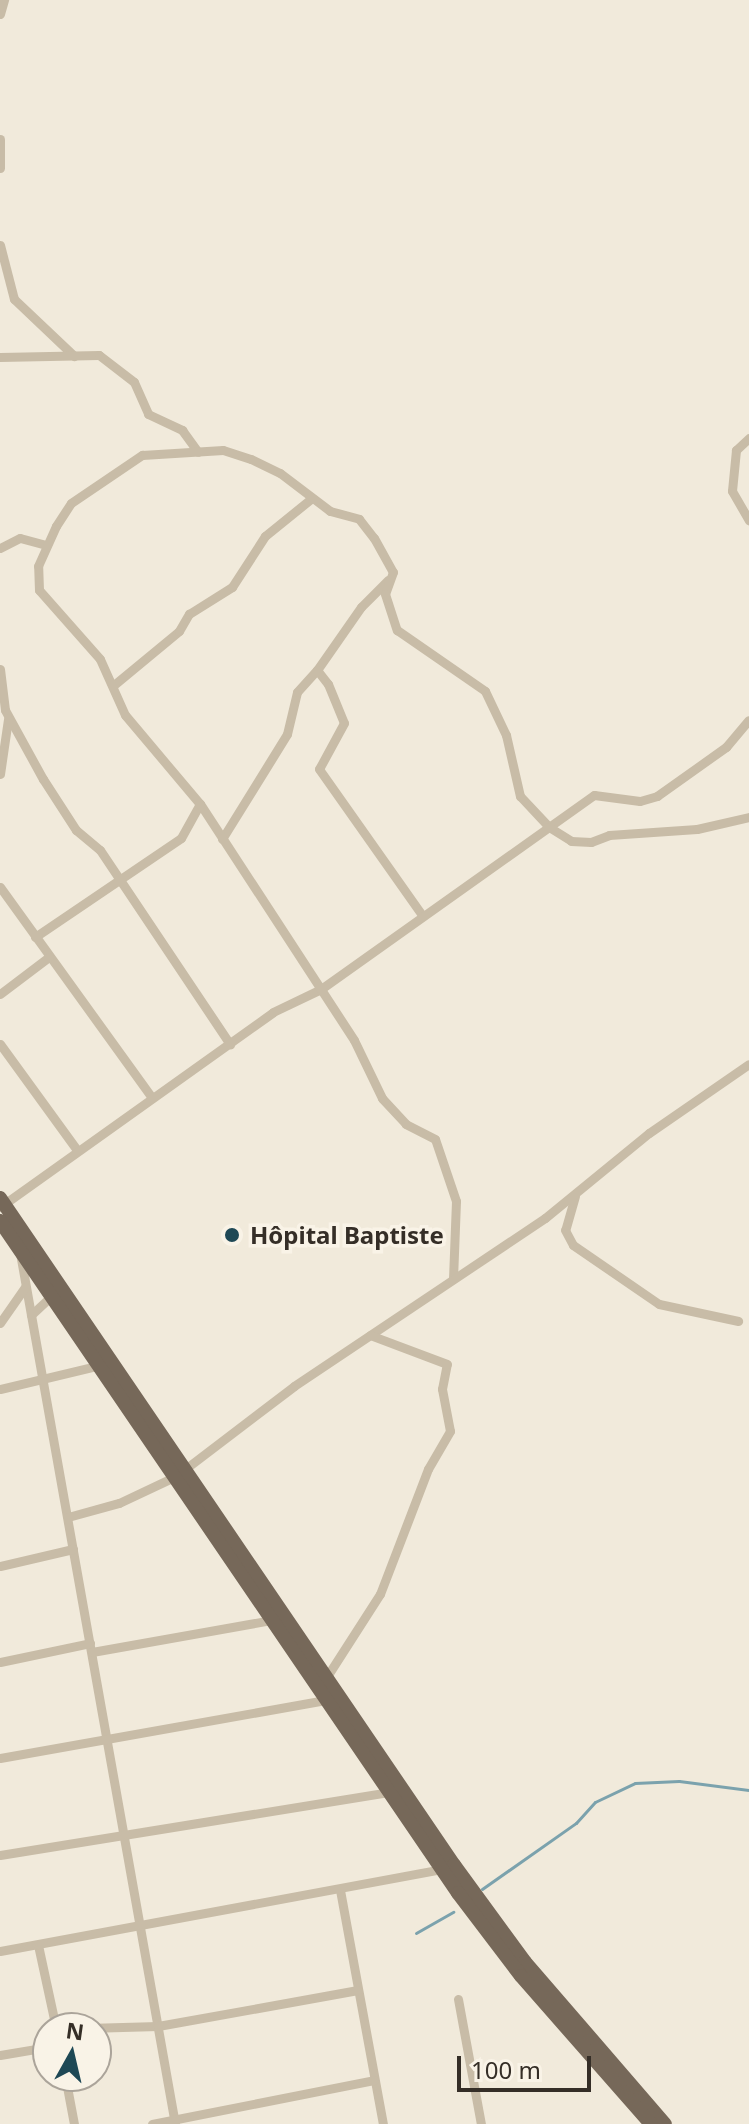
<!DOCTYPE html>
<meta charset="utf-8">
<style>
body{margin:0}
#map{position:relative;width:749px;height:2124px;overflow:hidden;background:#f1eadb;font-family:"Noto Sans",sans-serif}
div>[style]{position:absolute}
.stream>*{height:3px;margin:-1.5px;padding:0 1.5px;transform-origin:1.5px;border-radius:1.5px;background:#7ba2ad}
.minor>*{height:9px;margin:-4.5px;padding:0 4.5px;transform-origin:4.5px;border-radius:4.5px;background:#c8bca7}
.primary>*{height:14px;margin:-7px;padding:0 7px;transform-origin:7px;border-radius:7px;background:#766859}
.dots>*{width:22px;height:22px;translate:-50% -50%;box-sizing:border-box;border:4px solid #f9f3e7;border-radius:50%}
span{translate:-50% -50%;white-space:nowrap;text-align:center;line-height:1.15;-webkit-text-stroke:7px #f9f3e7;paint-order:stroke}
.poi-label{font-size:24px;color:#352e27;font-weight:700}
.left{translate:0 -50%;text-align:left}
.north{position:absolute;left:32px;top:2012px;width:80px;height:80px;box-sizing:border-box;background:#f9f3e7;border:2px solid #aba49a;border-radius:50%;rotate:8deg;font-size:22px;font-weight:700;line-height:32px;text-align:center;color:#352e27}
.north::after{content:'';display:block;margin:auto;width:28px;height:36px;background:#1e4855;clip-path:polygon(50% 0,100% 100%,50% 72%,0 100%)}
.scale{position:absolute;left:457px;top:2056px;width:134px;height:36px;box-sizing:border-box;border:4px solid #352e27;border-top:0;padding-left:10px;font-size:24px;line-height:28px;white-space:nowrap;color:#352e27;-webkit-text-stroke:6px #f9f3e7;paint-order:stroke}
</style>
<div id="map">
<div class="stream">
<i style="left:482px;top:1889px;width:115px;rotate:-35.1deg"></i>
<i style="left:576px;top:1823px;width:28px;rotate:-48deg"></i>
<i style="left:595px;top:1802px;width:44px;rotate:-25.4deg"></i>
<i style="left:635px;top:1783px;width:44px;rotate:-2.6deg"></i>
<i style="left:679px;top:1781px;width:71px;rotate:7.3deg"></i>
<i style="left:416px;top:1933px;width:43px;rotate:-29.6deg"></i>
</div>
<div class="minor">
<i style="left:0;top:14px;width:15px;rotate:-74deg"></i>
<i style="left:0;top:139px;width:29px;rotate:90deg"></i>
<i style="left:0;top:245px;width:56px;rotate:75.5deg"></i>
<i style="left:14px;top:299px;width:83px;rotate:43.5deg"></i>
<i style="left:0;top:357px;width:99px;rotate:-1.2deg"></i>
<i style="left:99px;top:355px;width:44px;rotate:37.6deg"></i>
<i style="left:134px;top:382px;width:35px;rotate:66deg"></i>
<i style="left:148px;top:414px;width:38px;rotate:25deg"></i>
<i style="left:182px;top:430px;width:27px;rotate:54deg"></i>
<i style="left:749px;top:438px;width:18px;rotate:137deg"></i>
<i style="left:736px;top:450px;width:41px;rotate:95.6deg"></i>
<i style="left:732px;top:491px;width:34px;rotate:60deg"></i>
<i style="left:0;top:548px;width:22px;rotate:-27deg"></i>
<i style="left:20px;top:538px;width:27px;rotate:15deg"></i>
<i style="left:388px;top:580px;width:38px;rotate:135deg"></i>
<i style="left:361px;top:607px;width:77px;rotate:124.9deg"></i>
<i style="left:317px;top:670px;width:18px;rotate:52deg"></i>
<i style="left:328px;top:684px;width:42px;rotate:67.7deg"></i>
<i style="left:344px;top:723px;width:52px;rotate:118.5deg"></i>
<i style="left:319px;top:769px;width:179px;rotate:54.8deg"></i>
<i style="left:0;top:669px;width:41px;rotate:83deg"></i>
<i style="left:5px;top:710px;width:79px;rotate:61.2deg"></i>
<i style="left:43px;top:779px;width:61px;rotate:57.1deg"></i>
<i style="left:76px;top:830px;width:31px;rotate:40deg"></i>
<i style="left:100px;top:850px;width:234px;rotate:56.2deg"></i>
<i style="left:115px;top:684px;width:83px;rotate:-39.6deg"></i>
<i style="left:179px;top:631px;width:20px;rotate:-60deg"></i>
<i style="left:189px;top:614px;width:51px;rotate:-32.1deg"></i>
<i style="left:232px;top:587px;width:61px;rotate:-57.1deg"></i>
<i style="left:265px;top:536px;width:60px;rotate:-39deg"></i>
<i style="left:0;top:774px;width:56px;rotate:-81.7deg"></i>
<i style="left:222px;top:839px;width:123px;rotate:-58.2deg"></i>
<i style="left:287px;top:734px;width:43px;rotate:-76.6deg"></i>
<i style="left:297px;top:692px;width:30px;rotate:-48deg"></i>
<i style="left:0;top:887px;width:260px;rotate:54.2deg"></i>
<i style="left:35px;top:937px;width:176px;rotate:-34.1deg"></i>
<i style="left:181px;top:838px;width:39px;rotate:-61deg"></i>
<i style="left:0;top:994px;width:61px;rotate:-37.1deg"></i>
<i style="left:0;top:1044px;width:131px;rotate:54deg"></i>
<i style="left:575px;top:1196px;width:35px;rotate:106deg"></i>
<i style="left:565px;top:1230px;width:17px;rotate:62deg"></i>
<i style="left:573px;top:1245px;width:104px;rotate:34.5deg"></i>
<i style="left:659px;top:1304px;width:81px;rotate:12.1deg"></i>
<i style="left:0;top:1207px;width:335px;rotate:-35.5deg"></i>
<i style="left:273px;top:1012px;width:53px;rotate:-25.6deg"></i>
<i style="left:321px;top:989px;width:335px;rotate:-35.4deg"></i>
<i style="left:594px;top:795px;width:46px;rotate:7.4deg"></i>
<i style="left:640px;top:801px;width:18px;rotate:-16deg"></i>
<i style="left:657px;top:796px;width:85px;rotate:-35.4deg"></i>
<i style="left:726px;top:747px;width:35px;rotate:-50deg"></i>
<i style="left:20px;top:1253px;width:885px;rotate:79.91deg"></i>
<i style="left:453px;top:1279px;width:78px;rotate:-87.8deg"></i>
<i style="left:456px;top:1201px;width:65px;rotate:-108.7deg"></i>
<i style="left:435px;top:1139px;width:33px;rotate:-153deg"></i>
<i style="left:406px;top:1124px;width:35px;rotate:-133deg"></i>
<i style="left:382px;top:1098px;width:64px;rotate:-115.8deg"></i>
<i style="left:354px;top:1040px;width:282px;rotate:-123.1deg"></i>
<i style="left:200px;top:804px;width:116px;rotate:-130.1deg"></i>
<i style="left:125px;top:715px;width:61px;rotate:-114.1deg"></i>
<i style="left:100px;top:659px;width:92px;rotate:-131.5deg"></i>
<i style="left:39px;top:590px;width:24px;rotate:-92deg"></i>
<i style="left:38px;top:566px;width:44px;rotate:-65.8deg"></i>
<i style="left:56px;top:526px;width:27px;rotate:-57deg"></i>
<i style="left:71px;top:503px;width:86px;rotate:-34.1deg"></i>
<i style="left:142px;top:455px;width:81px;rotate:-3.5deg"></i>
<i style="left:223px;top:450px;width:29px;rotate:18deg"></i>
<i style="left:251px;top:459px;width:32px;rotate:26deg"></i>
<i style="left:280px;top:473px;width:63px;rotate:37.2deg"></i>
<i style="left:330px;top:511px;width:30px;rotate:15deg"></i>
<i style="left:359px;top:519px;width:24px;rotate:52deg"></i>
<i style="left:374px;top:538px;width:39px;rotate:61deg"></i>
<i style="left:393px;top:572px;width:23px;rotate:110deg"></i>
<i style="left:385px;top:594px;width:38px;rotate:72deg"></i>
<i style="left:397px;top:630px;width:107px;rotate:34.7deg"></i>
<i style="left:485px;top:691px;width:49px;rotate:64.5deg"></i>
<i style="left:506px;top:735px;width:63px;rotate:77.1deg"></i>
<i style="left:520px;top:796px;width:42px;rotate:46.9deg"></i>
<i style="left:549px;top:827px;width:26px;rotate:32deg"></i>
<i style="left:571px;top:841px;width:20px;rotate:3deg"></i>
<i style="left:591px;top:842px;width:19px;rotate:-21deg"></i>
<i style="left:609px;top:835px;width:88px;rotate:-3.9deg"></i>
<i style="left:697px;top:829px;width:53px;rotate:-13deg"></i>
<i style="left:31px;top:1315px;width:33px;rotate:-43deg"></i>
<i style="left:0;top:1323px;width:44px;rotate:-55.2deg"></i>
<i style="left:0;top:1389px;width:104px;rotate:-13.4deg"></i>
<i style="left:68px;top:1517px;width:53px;rotate:-15.4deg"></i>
<i style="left:119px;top:1503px;width:63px;rotate:-25.3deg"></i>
<i style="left:176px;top:1476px;width:148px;rotate:-37.3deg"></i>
<i style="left:294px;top:1386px;width:302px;rotate:-33.8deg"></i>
<i style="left:545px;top:1218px;width:134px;rotate:-39.3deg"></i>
<i style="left:649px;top:1133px;width:121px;rotate:-34.6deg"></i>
<i style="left:0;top:1566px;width:75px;rotate:-13.1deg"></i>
<i style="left:92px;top:1652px;width:183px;rotate:-10.1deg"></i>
<i style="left:0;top:1662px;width:92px;rotate:-11.9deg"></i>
<i style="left:326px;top:1678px;width:100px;rotate:-57.3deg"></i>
<i style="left:380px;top:1594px;width:134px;rotate:-69deg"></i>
<i style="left:428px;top:1469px;width:44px;rotate:-59.9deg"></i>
<i style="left:450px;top:1431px;width:43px;rotate:-100.8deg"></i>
<i style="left:442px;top:1389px;width:25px;rotate:-79deg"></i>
<i style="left:447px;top:1364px;width:82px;rotate:-159.4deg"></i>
<i style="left:0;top:1758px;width:332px;rotate:-10.1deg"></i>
<i style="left:0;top:1855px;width:392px;rotate:-9.2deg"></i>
<i style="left:340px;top:1890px;width:238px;rotate:79.6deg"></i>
<i style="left:38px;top:1945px;width:85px;rotate:77.8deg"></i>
<i style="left:0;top:1951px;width:449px;rotate:-10.5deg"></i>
<i style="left:458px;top:1999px;width:127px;rotate:79.6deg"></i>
<i style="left:87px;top:2028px;width:71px;rotate:-1.6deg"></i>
<i style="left:158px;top:2026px;width:203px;rotate:-10.2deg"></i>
<i style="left:0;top:2055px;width:49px;rotate:-9.5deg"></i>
<i style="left:65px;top:2076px;width:49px;rotate:79.4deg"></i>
<i style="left:152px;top:2124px;width:226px;rotate:-11.2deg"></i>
</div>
<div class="primary">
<i style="left:0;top:1198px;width:807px;rotate:55.76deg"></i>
<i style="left:454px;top:1865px;width:120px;rotate:53.8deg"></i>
<i style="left:525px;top:1962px;width:214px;rotate:49.2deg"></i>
<i style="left:0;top:1221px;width:813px;rotate:55.72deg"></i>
<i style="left:458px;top:1893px;width:104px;rotate:52.8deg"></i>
<i style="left:521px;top:1976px;width:197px;rotate:48.7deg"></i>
</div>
<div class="dots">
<i style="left:232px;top:1235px;background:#1e4855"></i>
</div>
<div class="poi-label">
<span class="left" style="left:250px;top:1235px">Hôpital Baptiste</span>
</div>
<div class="north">N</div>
<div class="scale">100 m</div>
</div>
